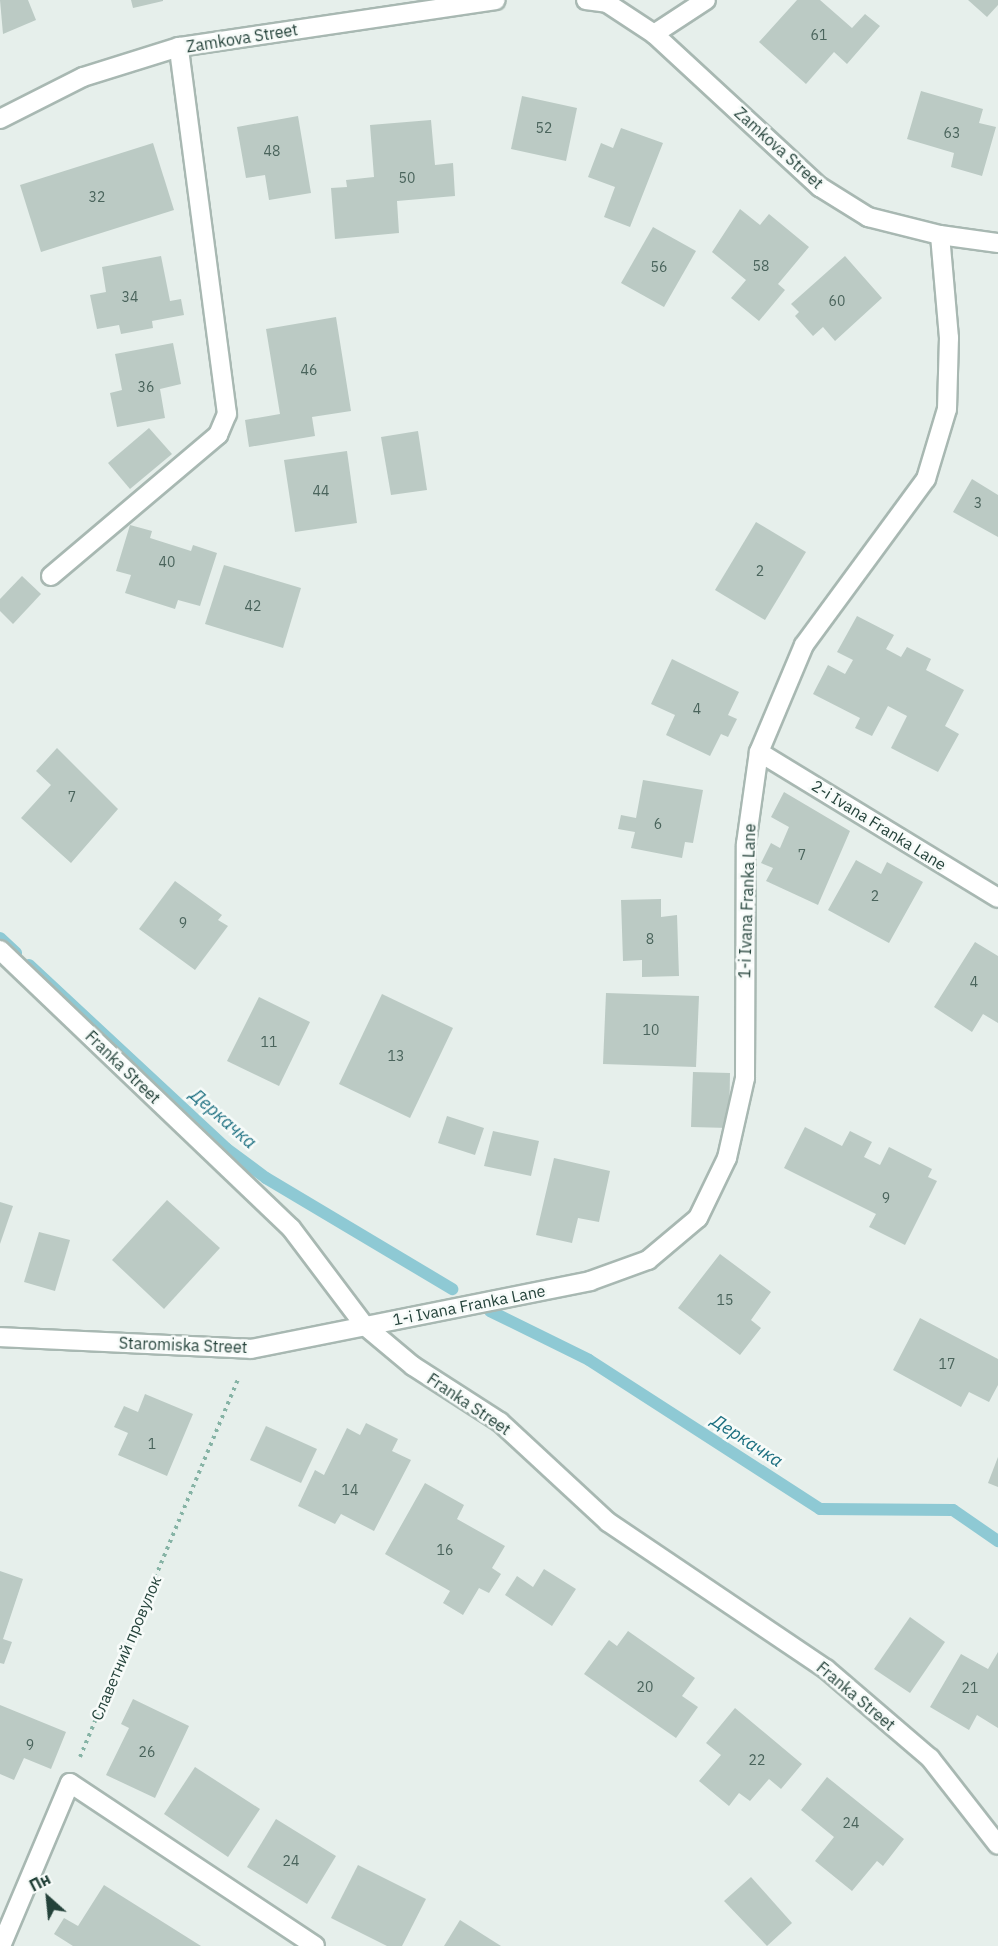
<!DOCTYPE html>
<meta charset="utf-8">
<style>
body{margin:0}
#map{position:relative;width:998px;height:1946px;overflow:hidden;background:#e6efeb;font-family:"IBM Plex Sans",sans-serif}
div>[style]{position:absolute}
.stream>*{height:12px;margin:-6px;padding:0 6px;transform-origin:6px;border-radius:6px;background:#8ec9d4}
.building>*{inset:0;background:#bbcac4}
.path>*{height:4px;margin-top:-2px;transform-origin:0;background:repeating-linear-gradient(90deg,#86b3a5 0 3px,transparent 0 7.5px)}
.roads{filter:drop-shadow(2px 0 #a8b8b2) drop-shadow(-2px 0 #a8b8b2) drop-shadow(0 2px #a8b8b2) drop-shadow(0 -2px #a8b8b2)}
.minor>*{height:18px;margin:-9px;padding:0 9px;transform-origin:9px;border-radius:9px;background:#fff}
span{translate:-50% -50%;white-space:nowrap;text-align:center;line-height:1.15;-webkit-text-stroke:5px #f7fbf9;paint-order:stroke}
.number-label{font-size:14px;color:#4a645c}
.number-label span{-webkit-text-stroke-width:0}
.street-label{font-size:16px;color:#24423a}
.water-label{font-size:18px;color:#1c6f80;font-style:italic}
.north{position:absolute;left:18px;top:1868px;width:60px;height:60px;-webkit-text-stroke:4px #f7fbf9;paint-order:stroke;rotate:333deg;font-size:16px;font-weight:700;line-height:24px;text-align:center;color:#24423a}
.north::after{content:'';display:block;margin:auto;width:21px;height:27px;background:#24423a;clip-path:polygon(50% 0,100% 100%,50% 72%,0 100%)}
</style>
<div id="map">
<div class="stream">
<i style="left:0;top:938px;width:22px;rotate:43deg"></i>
<i style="left:29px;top:965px;width:270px;rotate:42.9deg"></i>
<i style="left:227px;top:1149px;width:49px;rotate:36.6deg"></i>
<i style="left:266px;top:1178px;width:217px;rotate:30.8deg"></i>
<i style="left:490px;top:1311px;width:110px;rotate:26.3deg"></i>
<i style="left:589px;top:1360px;width:275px;rotate:32.8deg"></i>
<i style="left:820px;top:1509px;width:133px;rotate:0.4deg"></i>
<i style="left:953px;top:1510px;width:55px;rotate:34.6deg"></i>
</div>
<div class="building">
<i style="clip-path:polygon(0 0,28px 0,36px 20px,3px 34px)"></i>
<i style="clip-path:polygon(131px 0,163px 0,163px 1px,133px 8px)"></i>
<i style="clip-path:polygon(797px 0,820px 0,852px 28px,865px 14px,880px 26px,847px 64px,834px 52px,806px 84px,759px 42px)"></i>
<i style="clip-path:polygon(968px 0,998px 0,998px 5px,987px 17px)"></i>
<i style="clip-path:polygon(921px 91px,983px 109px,979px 123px,996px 127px,982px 176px,951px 167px,954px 153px,907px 139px)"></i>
<i style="clip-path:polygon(522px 96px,577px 108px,566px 161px,511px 149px)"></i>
<i style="clip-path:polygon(298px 116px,311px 193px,269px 200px,265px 175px,246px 178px,237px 127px)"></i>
<i style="clip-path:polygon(431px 120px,435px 165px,453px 163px,455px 196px,397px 201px,399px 233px,335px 239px,331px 188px,347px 187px,346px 180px,374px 177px,370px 125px)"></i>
<i style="clip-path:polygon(621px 128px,663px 143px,630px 227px,604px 217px,615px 187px,588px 177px,601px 143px,613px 148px)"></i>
<i style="clip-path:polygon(153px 143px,174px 210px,41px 252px,20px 185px)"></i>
<i style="clip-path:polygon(740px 209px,760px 225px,769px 214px,809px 247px,778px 284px,785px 290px,759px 321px,731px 298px,746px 280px,712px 252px)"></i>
<i style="clip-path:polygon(653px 227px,696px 251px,664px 307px,621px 283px)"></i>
<i style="clip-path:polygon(161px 256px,170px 301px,181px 299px,184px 315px,152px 321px,153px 328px,121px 334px,119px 325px,97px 329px,90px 295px,106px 292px,102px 267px)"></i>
<i style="clip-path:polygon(845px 256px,882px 298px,835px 341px,823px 327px,813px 336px,795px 316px,799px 312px,791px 304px)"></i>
<i style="clip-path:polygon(336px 317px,351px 411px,312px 417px,315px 436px,249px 447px,245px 420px,280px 414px,266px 329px)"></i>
<i style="clip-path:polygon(173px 343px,181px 384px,160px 389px,165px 418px,117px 427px,110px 393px,122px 390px,115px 354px)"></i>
<i style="clip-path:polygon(149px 428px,172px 454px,130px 489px,108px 463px)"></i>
<i style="clip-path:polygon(418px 431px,427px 490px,391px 495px,381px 437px)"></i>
<i style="clip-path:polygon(347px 451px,357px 523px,295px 532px,284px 460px)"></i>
<i style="clip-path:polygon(972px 479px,998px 495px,998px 537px,953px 512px)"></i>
<i style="clip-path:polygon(756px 522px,806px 552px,765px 620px,715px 590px)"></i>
<i style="clip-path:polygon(130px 525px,152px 531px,150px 538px,191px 551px,193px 545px,217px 553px,200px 606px,178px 600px,175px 609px,125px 593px,131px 575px,116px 571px)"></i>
<i style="clip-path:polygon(224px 565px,301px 588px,283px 648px,205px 624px)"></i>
<i style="clip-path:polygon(22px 576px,41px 594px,13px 624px,0 611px,0 599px)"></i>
<i style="clip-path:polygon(857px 616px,894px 635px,886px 649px,901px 657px,907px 647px,931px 659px,926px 670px,964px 690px,945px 726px,959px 734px,938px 772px,891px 748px,907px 716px,888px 706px,872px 736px,855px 728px,860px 718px,813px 694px,828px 665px,845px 674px,853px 660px,837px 652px)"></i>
<i style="clip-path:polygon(672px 659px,739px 692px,728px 715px,737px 719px,728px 737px,721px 734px,710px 756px,666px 735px,675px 715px,651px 704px)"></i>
<i style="clip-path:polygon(57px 748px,118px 809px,71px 863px,21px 818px,51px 785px,36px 771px)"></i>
<i style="clip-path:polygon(643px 780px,703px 790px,693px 843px,685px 842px,682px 858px,631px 848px,635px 832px,618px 829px,621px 815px,636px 818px)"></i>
<i style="clip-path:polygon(784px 792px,850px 831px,818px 905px,766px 881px,773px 868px,761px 863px,771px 843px,780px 848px,789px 827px,771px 817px)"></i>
<i style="clip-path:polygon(856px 860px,881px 874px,887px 862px,923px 882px,889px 943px,828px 910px)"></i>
<i style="clip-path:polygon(175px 881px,222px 915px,218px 920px,228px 926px,195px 970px,139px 929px)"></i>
<i style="clip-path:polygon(661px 899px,661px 917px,677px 915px,679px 976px,642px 977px,642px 960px,623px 961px,621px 900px)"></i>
<i style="clip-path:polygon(975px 942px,998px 956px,998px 1023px,983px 1014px,972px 1032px,934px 1007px)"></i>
<i style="clip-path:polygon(606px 993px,699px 996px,696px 1067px,603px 1064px)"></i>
<i style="clip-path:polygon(382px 994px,453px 1028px,410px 1118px,339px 1084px)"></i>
<i style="clip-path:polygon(259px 997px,310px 1022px,279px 1086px,227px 1061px)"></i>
<i style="clip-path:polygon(693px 1072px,730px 1073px,729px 1128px,691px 1127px)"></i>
<i style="clip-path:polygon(447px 1116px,484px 1128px,475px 1155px,438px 1143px)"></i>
<i style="clip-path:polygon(805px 1127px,842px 1146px,850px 1131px,872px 1142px,864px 1157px,880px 1165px,889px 1147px,932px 1169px,928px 1177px,937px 1181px,905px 1245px,869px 1227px,876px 1214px,784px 1168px)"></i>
<i style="clip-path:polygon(493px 1131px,539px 1141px,531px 1176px,484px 1166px)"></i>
<i style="clip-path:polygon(554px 1158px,610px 1171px,599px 1222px,578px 1218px,572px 1243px,536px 1235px)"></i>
<i style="clip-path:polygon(167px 1200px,220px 1248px,164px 1309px,112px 1260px)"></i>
<i style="clip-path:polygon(0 1202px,13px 1206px,0 1244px)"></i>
<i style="clip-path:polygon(39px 1232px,70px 1240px,55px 1291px,24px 1282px)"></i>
<i style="clip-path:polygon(720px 1254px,771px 1292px,751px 1320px,761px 1328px,740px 1355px,678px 1308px)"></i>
<i style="clip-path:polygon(920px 1318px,998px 1359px,998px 1385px,989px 1402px,969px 1392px,961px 1407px,893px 1370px)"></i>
<i style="clip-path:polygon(145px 1394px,193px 1414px,167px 1476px,118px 1455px,128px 1433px,114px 1427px,124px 1406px,138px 1412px)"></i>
<i style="clip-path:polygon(366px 1423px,398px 1439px,392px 1451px,411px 1460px,374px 1531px,341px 1514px,335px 1524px,298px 1506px,315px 1470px,324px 1475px,347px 1428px,360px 1435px)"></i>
<i style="clip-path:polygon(266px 1426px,317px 1449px,301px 1483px,250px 1460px)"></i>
<i style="clip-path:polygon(998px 1457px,998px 1487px,988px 1483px)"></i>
<i style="clip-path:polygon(425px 1483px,464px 1505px,457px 1519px,505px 1546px,492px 1568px,501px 1574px,489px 1593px,479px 1588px,463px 1615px,443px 1603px,450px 1591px,385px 1554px)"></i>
<i style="clip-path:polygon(544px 1569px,576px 1589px,552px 1626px,505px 1595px,517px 1576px,533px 1587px)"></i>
<i style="clip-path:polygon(0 1571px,23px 1579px,3px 1639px,12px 1642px,4px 1664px,0 1663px)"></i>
<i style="clip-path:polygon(910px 1617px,945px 1642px,910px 1693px,874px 1669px)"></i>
<i style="clip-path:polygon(628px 1631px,695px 1678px,682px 1696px,698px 1707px,676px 1738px,584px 1674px,609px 1640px,617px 1646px)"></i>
<i style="clip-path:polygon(998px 1652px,998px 1728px,977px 1715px,969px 1730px,930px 1707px,961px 1654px,988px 1669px)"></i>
<i style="clip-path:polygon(133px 1699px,189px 1726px,155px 1798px,106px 1775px,129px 1728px,121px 1724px)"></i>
<i style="clip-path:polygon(0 1705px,66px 1732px,51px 1769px,24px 1758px,14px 1780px,0 1774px)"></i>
<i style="clip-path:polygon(735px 1708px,802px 1764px,781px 1789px,769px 1779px,750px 1801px,739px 1793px,729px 1806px,699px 1781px,721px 1755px,706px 1743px)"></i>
<i style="clip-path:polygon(195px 1767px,260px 1809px,228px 1857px,164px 1814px)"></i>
<i style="clip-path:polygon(827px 1777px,904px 1839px,883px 1866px,877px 1861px,852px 1891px,815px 1861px,834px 1837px,801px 1810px)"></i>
<i style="clip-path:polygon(276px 1819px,336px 1856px,307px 1904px,247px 1867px)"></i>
<i style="clip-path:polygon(358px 1865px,426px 1899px,402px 1946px,387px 1946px,331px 1918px)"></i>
<i style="clip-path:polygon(751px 1877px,792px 1923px,767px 1946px,724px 1901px)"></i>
<i style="clip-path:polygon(104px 1885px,201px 1946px,73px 1946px,54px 1934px,64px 1918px,78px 1926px)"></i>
<i style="clip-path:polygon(460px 1920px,501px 1946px,444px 1946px)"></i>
</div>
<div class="path">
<i style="left:80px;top:1757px;width:410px;rotate:-67.3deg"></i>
</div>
<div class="roads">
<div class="minor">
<i style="left:586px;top:0;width:21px;rotate:8deg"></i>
<i style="left:607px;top:3px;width:56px;rotate:33.4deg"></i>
<i style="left:654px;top:34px;width:226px;rotate:42.7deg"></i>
<i style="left:820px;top:187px;width:57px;rotate:32deg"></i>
<i style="left:868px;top:217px;width:74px;rotate:14deg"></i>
<i style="left:940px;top:235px;width:59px;rotate:7.9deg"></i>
<i style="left:654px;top:34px;width:62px;rotate:-33.2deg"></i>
<i style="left:0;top:119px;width:93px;rotate:-26.8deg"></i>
<i style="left:83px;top:77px;width:101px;rotate:-17.4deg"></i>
<i style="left:179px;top:47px;width:320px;rotate:-8.4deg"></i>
<i style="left:51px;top:576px;width:219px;rotate:-40.2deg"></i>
<i style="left:218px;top:435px;width:23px;rotate:-67deg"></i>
<i style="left:227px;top:414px;width:370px;rotate:-97.5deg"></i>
<i style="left:759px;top:752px;width:280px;rotate:31.4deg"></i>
<i style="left:0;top:950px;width:402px;rotate:43.7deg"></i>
<i style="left:291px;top:1228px;width:121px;rotate:53deg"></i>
<i style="left:364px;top:1325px;width:64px;rotate:39.9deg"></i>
<i style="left:413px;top:1366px;width:103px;rotate:32.8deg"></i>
<i style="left:500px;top:1422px;width:147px;rotate:42.8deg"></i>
<i style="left:608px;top:1522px;width:263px;rotate:34deg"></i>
<i style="left:826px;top:1669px;width:137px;rotate:40.6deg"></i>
<i style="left:930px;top:1758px;width:110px;rotate:52deg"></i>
<i style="left:0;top:1337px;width:251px;rotate:2.7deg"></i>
<i style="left:251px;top:1349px;width:346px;rotate:-11.3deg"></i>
<i style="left:590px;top:1281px;width:62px;rotate:-19.9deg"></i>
<i style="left:648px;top:1260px;width:65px;rotate:-40deg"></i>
<i style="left:698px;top:1218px;width:67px;rotate:-64.2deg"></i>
<i style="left:727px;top:1158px;width:82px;rotate:-77.3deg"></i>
<i style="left:745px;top:1078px;width:234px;rotate:-89.8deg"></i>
<i style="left:746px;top:844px;width:93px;rotate:-82deg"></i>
<i style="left:759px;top:752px;width:116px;rotate:-67.2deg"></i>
<i style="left:804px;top:645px;width:206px;rotate:-53.7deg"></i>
<i style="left:926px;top:479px;width:73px;rotate:-73.3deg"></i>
<i style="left:947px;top:409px;width:71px;rotate:-88.4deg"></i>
<i style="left:949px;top:338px;width:103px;rotate:-95deg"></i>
<i style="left:1px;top:1946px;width:177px;rotate:-67.1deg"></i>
<i style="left:70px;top:1783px;width:294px;rotate:33.6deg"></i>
</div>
</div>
<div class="number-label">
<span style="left:819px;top:35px">61</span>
<span style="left:544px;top:128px">52</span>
<span style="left:952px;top:133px">63</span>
<span style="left:272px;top:151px">48</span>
<span style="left:407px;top:178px">50</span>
<span style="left:97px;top:197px">32</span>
<span style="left:761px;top:266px">58</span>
<span style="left:659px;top:267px">56</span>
<span style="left:130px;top:297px">34</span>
<span style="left:837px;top:301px">60</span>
<span style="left:309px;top:370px">46</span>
<span style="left:146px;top:387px">36</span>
<span style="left:321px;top:491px">44</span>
<span style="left:978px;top:503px">3</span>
<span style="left:167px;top:562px">40</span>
<span style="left:760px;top:571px">2</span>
<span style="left:253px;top:606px">42</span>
<span style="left:697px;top:709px">4</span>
<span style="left:72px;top:797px">7</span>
<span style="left:658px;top:824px">6</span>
<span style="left:802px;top:855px">7</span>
<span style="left:875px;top:896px">2</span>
<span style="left:183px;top:923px">9</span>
<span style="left:650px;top:939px">8</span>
<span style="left:974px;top:982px">4</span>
<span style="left:651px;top:1030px">10</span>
<span style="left:269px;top:1042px">11</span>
<span style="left:396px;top:1056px">13</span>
<span style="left:886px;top:1198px">9</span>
<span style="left:725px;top:1300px">15</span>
<span style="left:947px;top:1364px">17</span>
<span style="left:152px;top:1444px">1</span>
<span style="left:350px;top:1490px">14</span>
<span style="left:445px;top:1550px">16</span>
<span style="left:645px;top:1687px">20</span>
<span style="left:970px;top:1688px">21</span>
<span style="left:30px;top:1745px">9</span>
<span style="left:147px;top:1752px">26</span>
<span style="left:757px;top:1760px">22</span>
<span style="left:851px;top:1823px">24</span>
<span style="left:291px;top:1861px">24</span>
</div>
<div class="street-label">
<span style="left:242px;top:38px;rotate:-9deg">Zamkova Street</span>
<span style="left:779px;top:148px;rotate:42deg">Zamkova Street</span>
<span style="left:879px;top:825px;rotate:32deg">2-i Ivana Franka Lane</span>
<span style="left:747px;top:901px;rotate:-88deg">1-i Ivana Franka Lane</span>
<span style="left:123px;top:1067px;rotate:44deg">Franka Street</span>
<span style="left:469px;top:1305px;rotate:-11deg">1-i Ivana Franka Lane</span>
<span style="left:183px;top:1345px;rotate:2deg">Staromiska Street</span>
<span style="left:469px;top:1404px;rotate:34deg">Franka Street</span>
<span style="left:126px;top:1648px;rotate:-67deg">Славетний провулок</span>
<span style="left:856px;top:1696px;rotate:40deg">Franka Street</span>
</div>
<div class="water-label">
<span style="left:223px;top:1119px;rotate:41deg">Деркачка</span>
<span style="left:747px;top:1441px;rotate:33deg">Деркачка</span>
</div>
<div class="north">Пн</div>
</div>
